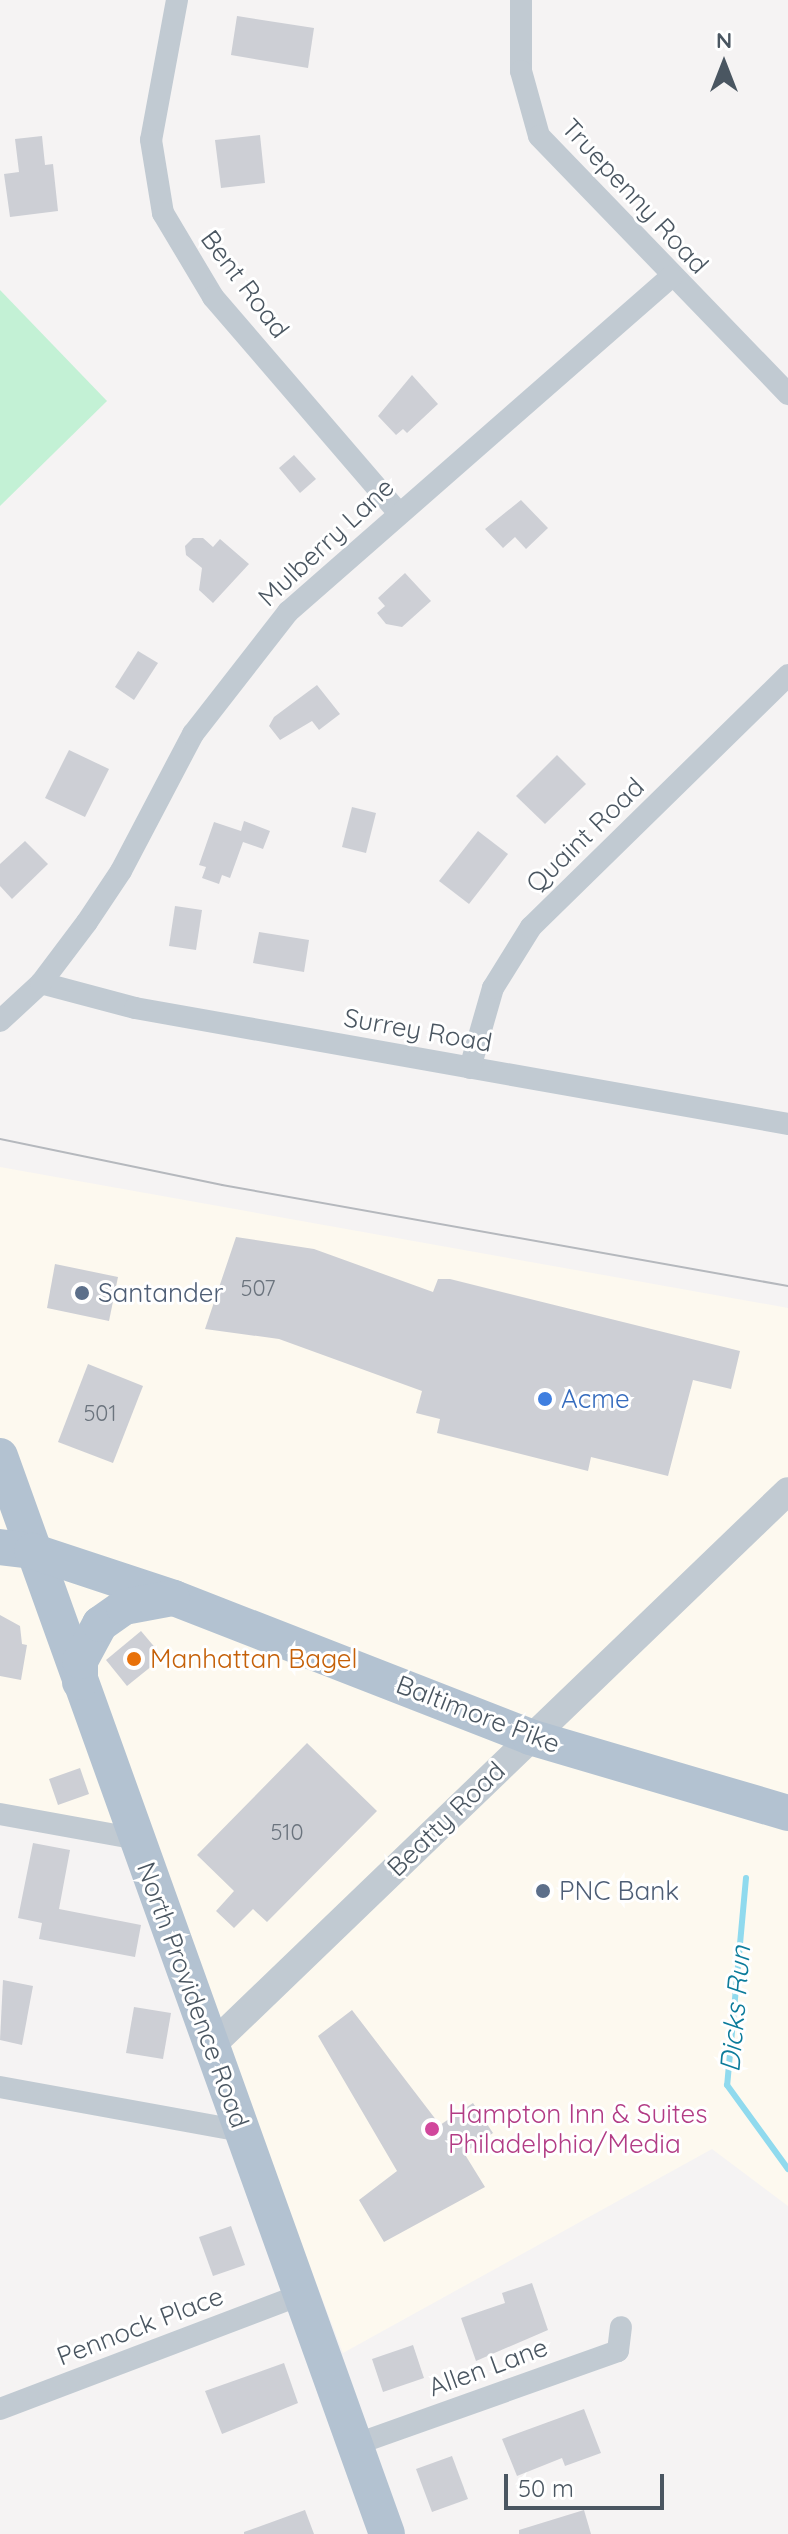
<!DOCTYPE html>
<style>
body{margin:0}
#map{position:relative;width:788px;height:2534px;overflow:hidden;background:#f5f3f3;font-family:Quicksand,sans-serif}
div>[style]{position:absolute}
.commercial>*{inset:0;background:#fdf9ef}
.green>*{inset:0;background:#c3f1d5}
.stream>*{height:6px;margin:-3px;padding:0 3px;transform-origin:3px;border-radius:3px;background:#90daee}
.building>*{inset:0;background:#cdcfd5}
.minor>*{height:22px;margin:-11px;padding:0 11px;transform-origin:11px;border-radius:11px;background:#c1cad2}
.tertiary>*{height:28px;margin:-14px;padding:0 14px;transform-origin:14px;border-radius:14px;background:#c1cad2}
.primary>*{height:36px;margin:-18px;padding:0 18px;transform-origin:18px;border-radius:18px;background:#b3c2d1}
.tram>*{height:2px;margin:-1px;padding:0 1px;transform-origin:1px;border-radius:1px;background:#b5b8bd}
.dots>*{width:22px;height:22px;translate:-50% -50%;box-sizing:border-box;border:4px solid #fff;border-radius:50%}
span{translate:-50% -50%;white-space:nowrap;text-align:center;line-height:1.15;-webkit-text-stroke:6px #fff;paint-order:stroke}
.number-label{font-size:22px;color:#6b747e}
.number-label span{-webkit-text-stroke-width:0}
.street-label{font-size:26px;color:#4a5661}
.service-label{font-size:26px;color:#4e5e75}
.left{translate:0 -50%;text-align:left}
.shop-label{font-size:26px;color:#366cbe}
.food-label{font-size:26px;color:#c56008}
.hotel-label{font-size:26px;color:#b23c85}
.water-label{font-size:28px;color:#0c7c9b;font-style:italic}
.north{position:absolute;left:684px;top:24px;width:80px;height:80px;-webkit-text-stroke:6px #fff;paint-order:stroke;rotate:0deg;font-size:22px;font-weight:700;line-height:32px;text-align:center;color:#4a5661}
.north::after{content:'';display:block;margin:auto;width:28px;height:36px;background:#4a5661;clip-path:polygon(50% 0,100% 100%,50% 72%,0 100%)}
.scale{position:absolute;left:504px;top:2474px;width:160px;height:36px;box-sizing:border-box;border:4px solid #4a5661;border-top:0;padding-left:10px;font-size:24px;line-height:28px;white-space:nowrap;color:#4a5661;-webkit-text-stroke:6px #fff;paint-order:stroke}
</style>
<div id="map">
<div class="commercial">
<i style="clip-path:polygon(0 1167px,788px 1308px,788px 2206px,712px 2149px,343px 2353px,226px 2047px,125px 1828px,0 1803px)"></i>
</div>
<div class="green">
<i style="clip-path:polygon(0 290px,107px 401px,0 506px)"></i>
</div>
<div class="stream">
<i style="left:746px;top:1878px;width:208px;rotate:95.2deg"></i>
<i style="left:727px;top:2085px;width:104px;rotate:54deg"></i>
</div>
<div class="building">
<i style="clip-path:polygon(237px 16px,314px 28px,308px 68px,231px 55px)"></i>
<i style="clip-path:polygon(260px 135px,265px 183px,221px 188px,215px 140px)"></i>
<i style="clip-path:polygon(42px 136px,45px 165px,53px 164px,58px 211px,10px 217px,4px 174px,19px 172px,15px 139px)"></i>
<i style="clip-path:polygon(412px 375px,438px 404px,407px 433px,403px 429px,396px 435px,378px 416px)"></i>
<i style="clip-path:polygon(294px 455px,316px 479px,300px 493px,279px 468px)"></i>
<i style="clip-path:polygon(521px 500px,548px 528px,526px 549px,515px 537px,503px 548px,485px 529px)"></i>
<i style="clip-path:polygon(193px 538px,203px 538px,213px 547px,220px 539px,249px 564px,213px 603px,199px 590px,202px 568px,186px 555px,185px 546px)"></i>
<i style="clip-path:polygon(405px 573px,431px 601px,402px 627px,386px 624px,377px 613px,385px 606px,378px 598px)"></i>
<i style="clip-path:polygon(138px 651px,158px 663px,134px 700px,115px 687px)"></i>
<i style="clip-path:polygon(317px 685px,340px 714px,319px 730px,312px 721px,280px 740px,269px 726px,274px 717px)"></i>
<i style="clip-path:polygon(69px 750px,109px 769px,85px 817px,45px 798px)"></i>
<i style="clip-path:polygon(557px 755px,586px 784px,545px 824px,516px 796px)"></i>
<i style="clip-path:polygon(352px 807px,376px 813px,366px 853px,342px 847px)"></i>
<i style="clip-path:polygon(244px 821px,270px 831px,263px 849px,243px 842px,230px 878px,222px 875px,219px 884px,202px 878px,206px 867px,199px 865px,214px 822px,241px 831px)"></i>
<i style="clip-path:polygon(478px 831px,508px 854px,469px 904px,439px 881px)"></i>
<i style="clip-path:polygon(25px 841px,48px 864px,12px 899px,0 886px,0 864px)"></i>
<i style="clip-path:polygon(175px 906px,202px 910px,196px 950px,169px 946px)"></i>
<i style="clip-path:polygon(259px 932px,309px 940px,304px 972px,253px 963px)"></i>
<i style="clip-path:polygon(236px 1237px,314px 1249px,433px 1292px,438px 1279px,450px 1279px,740px 1351px,731px 1389px,693px 1380px,668px 1476px,591px 1457px,588px 1471px,437px 1433px,440px 1419px,416px 1413px,422px 1391px,279px 1339px,205px 1329px)"></i>
<i style="clip-path:polygon(55px 1264px,118px 1277px,109px 1321px,47px 1308px)"></i>
<i style="clip-path:polygon(88px 1364px,143px 1386px,113px 1463px,58px 1442px)"></i>
<i style="clip-path:polygon(0 1615px,20px 1626px,22px 1644px,27px 1645px,21px 1680px,0 1676px)"></i>
<i style="clip-path:polygon(141px 1631px,163px 1657px,127px 1686px,106px 1660px)"></i>
<i style="clip-path:polygon(307px 1743px,377px 1811px,267px 1922px,253px 1909px,234px 1928px,216px 1911px,234px 1891px,197px 1855px)"></i>
<i style="clip-path:polygon(80px 1768px,89px 1794px,58px 1805px,49px 1779px)"></i>
<i style="clip-path:polygon(33px 1843px,70px 1850px,59px 1909px,141px 1925px,135px 1957px,39px 1939px,42px 1923px,18px 1918px)"></i>
<i style="clip-path:polygon(3px 1980px,33px 1986px,22px 2045px,0 2040px)"></i>
<i style="clip-path:polygon(134px 2007px,171px 2013px,163px 2059px,126px 2053px)"></i>
<i style="clip-path:polygon(352px 2010px,440px 2125px,473px 2103px,493px 2133px,464px 2153px,485px 2187px,384px 2242px,359px 2200px,397px 2171px,318px 2036px)"></i>
<i style="clip-path:polygon(231px 2226px,245px 2265px,213px 2276px,199px 2237px)"></i>
<i style="clip-path:polygon(532px 2283px,548px 2330px,476px 2361px,461px 2318px,505px 2303px,502px 2293px)"></i>
<i style="clip-path:polygon(413px 2345px,424px 2378px,383px 2392px,372px 2359px)"></i>
<i style="clip-path:polygon(284px 2363px,298px 2403px,222px 2434px,205px 2391px)"></i>
<i style="clip-path:polygon(584px 2409px,601px 2453px,565px 2466px,562px 2458px,517px 2476px,502px 2439px)"></i>
<i style="clip-path:polygon(452px 2456px,468px 2499px,432px 2512px,416px 2469px)"></i>
<i style="clip-path:polygon(305px 2510px,314px 2534px,244px 2534px,244px 2532px)"></i>
<i style="clip-path:polygon(584px 2510px,591px 2534px,519px 2534px,519px 2530px)"></i>
</div>
<div class="minor">
<i style="left:177px;top:0;width:142px;rotate:100.5deg"></i>
<i style="left:151px;top:140px;width:74px;rotate:80.7deg"></i>
<i style="left:163px;top:213px;width:98px;rotate:59.2deg"></i>
<i style="left:213px;top:297px;width:284px;rotate:49.3deg"></i>
<i style="left:521px;top:0;width:71px;rotate:90deg"></i>
<i style="left:521px;top:71px;width:67px;rotate:74.5deg"></i>
<i style="left:539px;top:136px;width:359px;rotate:46deg"></i>
<i style="left:41px;top:983px;width:97px;rotate:14.9deg"></i>
<i style="left:135px;top:1008px;width:663px;rotate:10.07deg"></i>
<i style="left:0;top:1021px;width:56px;rotate:-42.8deg"></i>
<i style="left:41px;top:983px;width:76px;rotate:-53deg"></i>
<i style="left:87px;top:922px;width:61px;rotate:-56.3deg"></i>
<i style="left:121px;top:871px;width:155px;rotate:-62.3deg"></i>
<i style="left:193px;top:734px;width:155px;rotate:-52.1deg"></i>
<i style="left:288px;top:612px;width:510px;rotate:-41.19deg"></i>
<i style="left:470px;top:1068px;width:83px;rotate:-74deg"></i>
<i style="left:493px;top:988px;width:72px;rotate:-58.1deg"></i>
<i style="left:531px;top:927px;width:360px;rotate:-44.4deg"></i>
<i style="left:0;top:1814px;width:140px;rotate:10.3deg"></i>
<i style="left:0;top:2087px;width:245px;rotate:10.3deg"></i>
<i style="left:0;top:2409px;width:321px;rotate:-20.8deg"></i>
<i style="left:354px;top:2445px;width:280px;rotate:-19.6deg"></i>
<i style="left:618px;top:2351px;width:24px;rotate:-83deg"></i>
</div>
<div class="tertiary">
<i style="left:209px;top:2048px;width:803px;rotate:-43.89deg"></i>
</div>
<div class="primary">
<i style="left:0;top:1456px;width:1145px;rotate:70.25deg"></i>
<i style="left:0;top:1547px;width:32px;rotate:7deg"></i>
<i style="left:32px;top:1551px;width:150px;rotate:18.3deg"></i>
<i style="left:174px;top:1598px;width:382px;rotate:21.3deg"></i>
<i style="left:530px;top:1737px;width:269px;rotate:16.4deg"></i>
<i style="left:80px;top:1682px;width:21px;rotate:-90deg"></i>
<i style="left:80px;top:1661px;width:42px;rotate:-61.6deg"></i>
<i style="left:100px;top:1624px;width:29px;rotate:-35deg"></i>
<i style="left:124px;top:1607px;width:49px;rotate:-10.6deg"></i>
</div>
<div class="tram">
<i style="left:0;top:1139px;width:227px;rotate:11.7deg"></i>
<i style="left:222px;top:1185px;width:575px;rotate:10.12deg"></i>
</div>
<div class="dots">
<i style="left:82px;top:1293px;background:#5c6f8a"></i>
<i style="left:545px;top:1399px;background:#3f7fe0"></i>
<i style="left:134px;top:1659px;background:#e8710a"></i>
<i style="left:543px;top:1891px;background:#5c6f8a"></i>
<i style="left:432px;top:2129px;background:#d1479c"></i>
</div>
<div class="number-label">
<span style="left:258px;top:1289px">507</span>
<span style="left:100px;top:1414px">501</span>
<span style="left:287px;top:1833px">510</span>
</div>
<div class="street-label">
<span style="left:635px;top:196px;rotate:47deg">Truepenny Road</span>
<span style="left:245px;top:284px;rotate:53deg">Bent Road</span>
<span style="left:326px;top:542px;rotate:-43deg">Mulberry Lane</span>
<span style="left:585px;top:835px;rotate:-44deg">Quaint Road</span>
<span style="left:418px;top:1030px;rotate:10deg">Surrey Road</span>
<span style="left:478px;top:1714px;rotate:21deg">Baltimore Pike</span>
<span style="left:446px;top:1819px;rotate:-44deg">Beatty Road</span>
<span style="left:193px;top:1995px;rotate:70deg">North Providence Road</span>
<span style="left:140px;top:2326px;rotate:-21deg">Pennock Place</span>
<span style="left:488px;top:2367px;rotate:-20deg">Allen Lane</span>
</div>
<div class="service-label">
<span class="left" style="left:98px;top:1293px">Santander</span>
<span class="left" style="left:559px;top:1891px">PNC Bank</span>
</div>
<div class="shop-label">
<span class="left" style="left:561px;top:1399px">Acme</span>
</div>
<div class="food-label">
<span class="left" style="left:150px;top:1659px">Manhattan Bagel</span>
</div>
<div class="hotel-label">
<span class="left" style="left:448px;top:2129px">Hampton Inn &amp; Suites<br>Philadelphia/Media</span>
</div>
<div class="water-label">
<span style="left:735px;top:2009px;rotate:-85deg">Dicks Run</span>
</div>
<div class="north">N</div>
<div class="scale">50 m</div>
</div>
